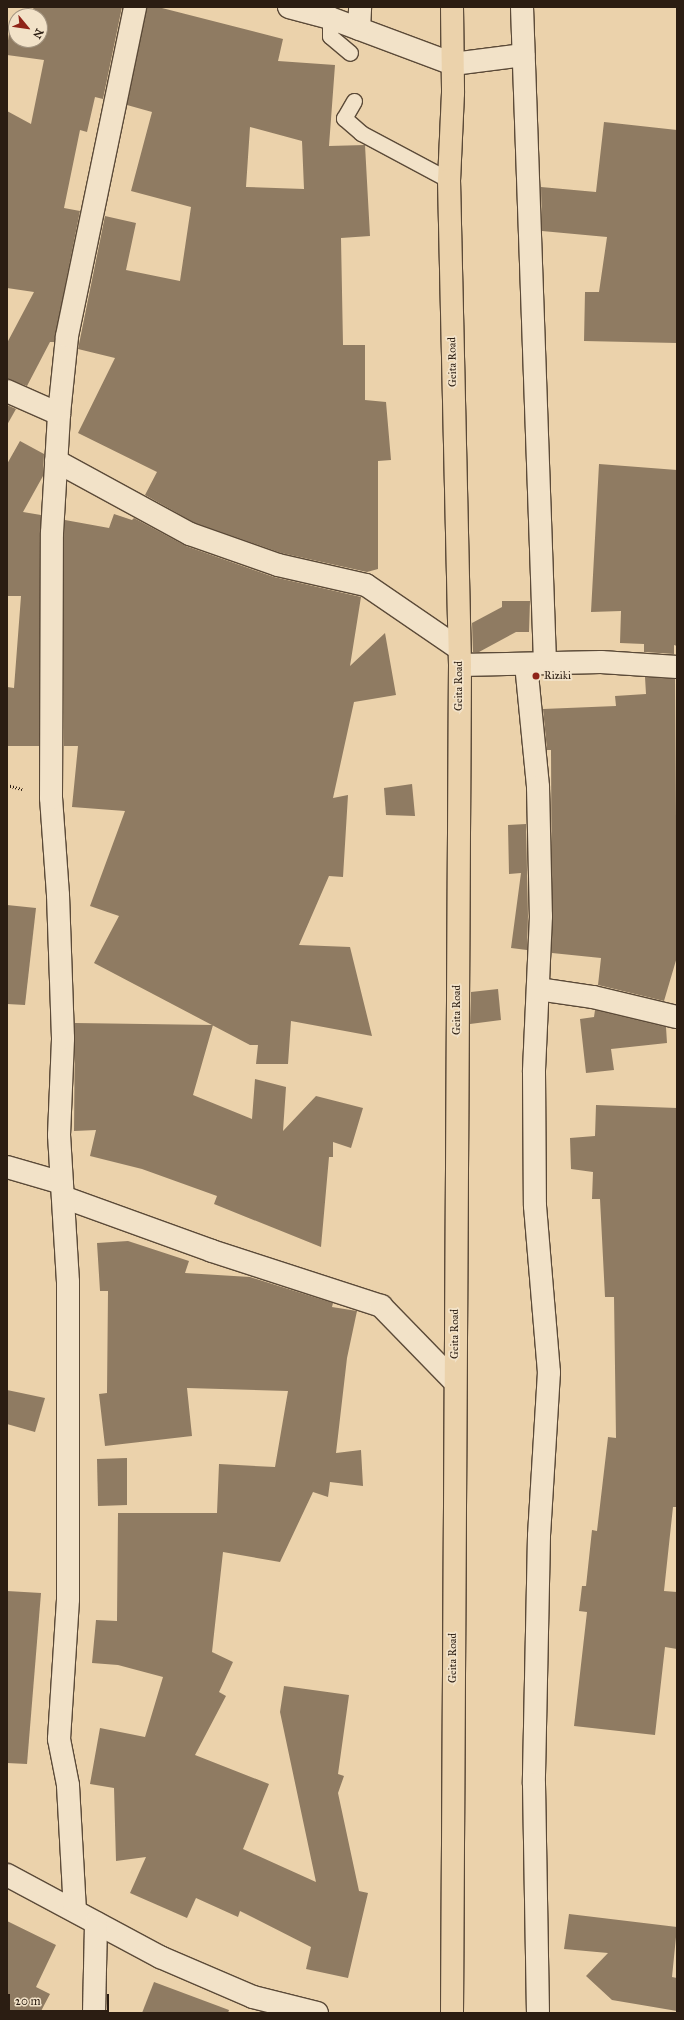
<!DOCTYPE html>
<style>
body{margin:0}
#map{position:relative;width:684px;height:2020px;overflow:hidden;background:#ebd2ab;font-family:"IM FELL Great Primer",serif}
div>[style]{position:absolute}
.building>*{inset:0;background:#8f7b62}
.path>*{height:2.5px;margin-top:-1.25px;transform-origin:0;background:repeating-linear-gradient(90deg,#2b1d12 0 1px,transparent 0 3px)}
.roads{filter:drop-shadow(1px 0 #5b4a38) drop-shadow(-1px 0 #5b4a38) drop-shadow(0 1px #5b4a38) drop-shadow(0 -1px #5b4a38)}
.lane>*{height:15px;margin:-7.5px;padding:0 7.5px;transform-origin:7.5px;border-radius:7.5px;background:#f2e2c8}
.street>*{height:22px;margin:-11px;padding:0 11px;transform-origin:11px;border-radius:11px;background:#f2e2c8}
.highway>*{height:22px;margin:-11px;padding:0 11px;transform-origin:11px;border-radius:11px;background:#ebd2ab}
.dots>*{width:11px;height:11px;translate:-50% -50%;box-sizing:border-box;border:2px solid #f2e2c8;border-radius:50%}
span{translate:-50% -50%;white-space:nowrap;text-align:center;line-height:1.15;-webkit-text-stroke:3.5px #f2e2c8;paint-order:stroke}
.street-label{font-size:11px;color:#2b1d12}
.poi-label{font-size:11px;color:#2b1d12}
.left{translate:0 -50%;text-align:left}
.frame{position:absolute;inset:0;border:8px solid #2b1d12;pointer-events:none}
.north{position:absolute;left:8px;top:8px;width:40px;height:40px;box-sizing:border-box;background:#f2e2c8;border:1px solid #a2937f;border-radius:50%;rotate:119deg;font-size:11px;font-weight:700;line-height:16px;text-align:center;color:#2b1d12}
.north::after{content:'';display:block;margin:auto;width:14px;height:18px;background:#8f2418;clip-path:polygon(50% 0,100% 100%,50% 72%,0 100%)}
.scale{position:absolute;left:8px;top:1994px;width:101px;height:18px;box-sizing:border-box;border:2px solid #2b1d12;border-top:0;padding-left:5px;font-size:12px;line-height:14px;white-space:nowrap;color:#2b1d12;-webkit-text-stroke:3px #f2e2c8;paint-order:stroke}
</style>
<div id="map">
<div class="building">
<i style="clip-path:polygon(32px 7px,122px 7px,103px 99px,95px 97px,87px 132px,80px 130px,64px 208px,80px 211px,54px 342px,50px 342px,27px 386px,7px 379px,7px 343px,34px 292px,7px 288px,7px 111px,31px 124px,44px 60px,7px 55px,7px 48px,10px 26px,16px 27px,16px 40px,40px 40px,40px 31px,47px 32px,40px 16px)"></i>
<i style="clip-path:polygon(evenodd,147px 7px,158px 7px,283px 39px,278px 61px,335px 65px,329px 146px,365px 145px,370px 236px,341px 238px,343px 345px,365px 345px,365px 400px,386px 402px,391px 460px,378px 461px,378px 569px,367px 572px,281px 553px,195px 523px,145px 495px,157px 472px,78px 433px,115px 358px,78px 349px,105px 216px,136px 223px,126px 270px,180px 281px,191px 207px,131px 191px,152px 112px,127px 105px,147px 7px,250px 127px,302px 141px,304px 189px,246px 187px,250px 127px)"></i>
<i style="clip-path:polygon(604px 122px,677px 130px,677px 343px,584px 341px,585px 292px,599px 292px,607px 237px,542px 231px,541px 187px,596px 192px)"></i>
<i style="clip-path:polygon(7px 405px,16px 409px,7px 425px)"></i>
<i style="clip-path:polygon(20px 441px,44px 454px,43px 476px,23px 512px,41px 515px,39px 746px,7px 746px,7px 687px,14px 688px,21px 596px,7px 596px,7px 464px)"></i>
<i style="clip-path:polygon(599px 464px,677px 470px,677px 646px,674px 645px,674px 654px,644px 652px,644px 644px,620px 643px,621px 611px,591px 612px)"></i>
<i style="clip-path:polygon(114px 514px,132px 520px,134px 518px,186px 546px,274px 577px,361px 597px,350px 666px,385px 633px,396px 695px,354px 702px,333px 798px,348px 795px,343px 877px,329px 876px,299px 945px,350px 947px,372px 1036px,291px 1021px,288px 1064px,256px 1064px,258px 1045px,250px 1045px,94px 963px,119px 916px,90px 906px,125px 811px,72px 807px,78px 746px,64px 746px,64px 533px,65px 520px,109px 528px)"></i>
<i style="clip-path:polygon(502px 601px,530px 601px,529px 632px,516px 632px,479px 652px,473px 652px,472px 623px,502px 607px)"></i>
<i style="clip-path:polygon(645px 677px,675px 679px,677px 957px,664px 1001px,598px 985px,601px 958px,552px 953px,551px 750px,547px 750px,543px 709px,616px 706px,615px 696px,646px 694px)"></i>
<i style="clip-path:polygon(412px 784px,415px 816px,386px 815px,384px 788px)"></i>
<i style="clip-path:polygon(526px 824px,528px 916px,527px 950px,511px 948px,521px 873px,509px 874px,508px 825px)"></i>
<i style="clip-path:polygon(7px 905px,36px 908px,25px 1005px,7px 1004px)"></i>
<i style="clip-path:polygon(498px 989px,501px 1020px,470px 1024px,471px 992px)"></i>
<i style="clip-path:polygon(595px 1010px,666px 1027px,667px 1043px,611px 1049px,614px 1070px,586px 1073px,580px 1019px,594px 1017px)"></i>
<i style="clip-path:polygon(75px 1023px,213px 1025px,193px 1095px,252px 1119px,255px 1079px,286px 1087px,283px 1131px,316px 1096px,363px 1108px,351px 1148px,333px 1142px,333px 1157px,329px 1157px,321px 1247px,214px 1204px,217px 1196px,142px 1169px,90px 1156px,96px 1130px,74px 1131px)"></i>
<i style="clip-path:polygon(596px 1105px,677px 1108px,677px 1507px,673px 1507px,664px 1591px,677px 1592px,677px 1649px,665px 1647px,655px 1735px,574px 1726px,587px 1612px,579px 1611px,582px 1586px,586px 1586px,592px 1530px,597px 1531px,608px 1437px,616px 1438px,614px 1297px,605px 1297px,600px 1199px,592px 1199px,593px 1172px,571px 1169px,570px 1138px,595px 1136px)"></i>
<i style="clip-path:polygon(128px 1241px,189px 1261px,185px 1273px,250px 1277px,333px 1303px,332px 1307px,357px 1311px,347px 1358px,336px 1453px,361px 1450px,363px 1486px,330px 1482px,328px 1497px,313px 1492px,280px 1562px,223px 1552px,212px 1652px,233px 1662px,219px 1692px,226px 1696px,195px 1755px,269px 1784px,243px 1849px,316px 1882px,280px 1712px,284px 1686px,349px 1695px,338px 1774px,344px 1776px,338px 1793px,359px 1891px,368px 1893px,348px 1978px,306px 1969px,311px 1947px,240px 1911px,238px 1917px,196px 1898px,187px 1918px,130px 1893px,146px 1857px,116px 1861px,114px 1788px,90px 1784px,100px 1728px,145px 1737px,163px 1677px,118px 1665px,92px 1663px,96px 1620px,117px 1621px,118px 1513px,217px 1513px,219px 1464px,275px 1467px,288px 1391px,187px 1388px,192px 1436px,105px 1446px,99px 1394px,107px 1393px,108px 1291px,100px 1291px,97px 1243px)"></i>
<i style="clip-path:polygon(7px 1390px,45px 1398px,35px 1432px,7px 1424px)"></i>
<i style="clip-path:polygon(127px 1458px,127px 1505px,98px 1506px,97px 1459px)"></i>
<i style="clip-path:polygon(7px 1591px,41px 1593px,27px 1764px,7px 1763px)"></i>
<i style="clip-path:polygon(569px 1914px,677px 1927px,672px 1977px,677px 1978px,677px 2011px,612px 2000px,586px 1976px,608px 1953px,564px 1949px)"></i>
<i style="clip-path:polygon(7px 1921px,56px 1945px,36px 1987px,50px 1994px,40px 2013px,7px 2013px)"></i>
<i style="clip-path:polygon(154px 1982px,229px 2010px,228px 2013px,142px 2013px)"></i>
</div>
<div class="path">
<i style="left:7px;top:785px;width:16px;rotate:15deg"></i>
</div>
<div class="roads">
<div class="lane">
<i style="left:330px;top:18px;width:18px;rotate:90deg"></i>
<i style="left:330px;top:36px;width:26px;rotate:40deg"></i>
<i style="left:354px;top:101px;width:20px;rotate:120deg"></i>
<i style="left:344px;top:118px;width:23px;rotate:41deg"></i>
<i style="left:361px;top:133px;width:100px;rotate:28.1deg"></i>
</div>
<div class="street">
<i style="left:289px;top:7px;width:42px;rotate:15deg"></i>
<i style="left:330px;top:18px;width:131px;rotate:20.5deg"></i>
<i style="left:453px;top:64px;width:71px;rotate:-7.3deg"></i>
<i style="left:522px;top:7px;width:656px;rotate:87.99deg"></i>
<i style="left:359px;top:29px;width:22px;rotate:-87deg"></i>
<i style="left:7px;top:391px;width:57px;rotate:23.9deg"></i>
<i style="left:56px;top:461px;width:153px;rotate:28.6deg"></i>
<i style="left:190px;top:534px;width:93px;rotate:19.4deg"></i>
<i style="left:278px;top:565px;width:90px;rotate:12.8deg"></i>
<i style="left:366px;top:585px;width:112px;rotate:34.4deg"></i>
<i style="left:526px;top:664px;width:124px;rotate:84.4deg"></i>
<i style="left:538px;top:787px;width:129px;rotate:88.7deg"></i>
<i style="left:541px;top:916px;width:156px;rotate:92.6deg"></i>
<i style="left:534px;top:1072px;width:134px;rotate:89.6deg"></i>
<i style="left:535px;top:1206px;width:167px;rotate:85.2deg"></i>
<i style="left:549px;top:1372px;width:164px;rotate:93.5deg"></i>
<i style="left:539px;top:1536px;width:248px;rotate:91.2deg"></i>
<i style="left:534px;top:1784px;width:229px;rotate:89deg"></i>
<i style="left:460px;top:665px;width:141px;rotate:-1.2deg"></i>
<i style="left:601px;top:662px;width:76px;rotate:3.8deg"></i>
<i style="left:538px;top:989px;width:56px;rotate:8.3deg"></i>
<i style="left:593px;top:997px;width:86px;rotate:13.4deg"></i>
<i style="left:7px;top:1167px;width:57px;rotate:16.2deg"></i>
<i style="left:63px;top:1197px;width:158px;rotate:19.9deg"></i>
<i style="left:212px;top:1251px;width:178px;rotate:18deg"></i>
<i style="left:381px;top:1306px;width:105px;rotate:45.8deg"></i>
<i style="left:7px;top:1875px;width:174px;rotate:28.2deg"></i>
<i style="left:160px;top:1957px;width:101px;rotate:23.3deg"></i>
<i style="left:253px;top:1997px;width:66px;rotate:14deg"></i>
<i style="left:75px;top:1911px;width:126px;rotate:-93.2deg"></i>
<i style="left:68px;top:1785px;width:47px;rotate:-101.1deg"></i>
<i style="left:59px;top:1739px;width:140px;rotate:-86.3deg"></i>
<i style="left:68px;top:1599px;width:317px;rotate:-90deg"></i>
<i style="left:68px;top:1282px;width:147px;rotate:-93.5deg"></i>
<i style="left:59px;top:1135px;width:97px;rotate:-87.6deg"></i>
<i style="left:63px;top:1038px;width:143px;rotate:-92deg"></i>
<i style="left:58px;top:895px;width:97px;rotate:-94.1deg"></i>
<i style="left:51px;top:798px;width:265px;rotate:-89.8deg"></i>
<i style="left:52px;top:533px;width:119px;rotate:-86.6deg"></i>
<i style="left:59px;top:414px;width:78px;rotate:-84.1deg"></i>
<i style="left:67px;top:336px;width:336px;rotate:-78.3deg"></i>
<i style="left:94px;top:2013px;width:90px;rotate:-88.7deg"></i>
</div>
<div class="highway">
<i style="left:452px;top:7px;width:86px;rotate:89.3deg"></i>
<i style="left:453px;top:93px;width:87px;rotate:92.6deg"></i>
<i style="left:449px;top:180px;width:485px;rotate:88.7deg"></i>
<i style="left:460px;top:665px;width:1348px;rotate:90.34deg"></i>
</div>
</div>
<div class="dots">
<i style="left:536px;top:676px;background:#8f2418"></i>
</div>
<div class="street-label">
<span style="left:453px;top:362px;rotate:-91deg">Geita Road</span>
<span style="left:459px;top:686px;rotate:-90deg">Geita Road</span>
<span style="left:457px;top:1010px;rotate:-90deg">Geita Road</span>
<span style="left:455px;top:1334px;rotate:-90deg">Geita Road</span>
<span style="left:453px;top:1658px;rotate:-90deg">Geita Road</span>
</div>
<div class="poi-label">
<span class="left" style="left:544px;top:676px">Riziki</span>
</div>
<div class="frame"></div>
<div class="north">N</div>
<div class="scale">20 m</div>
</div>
